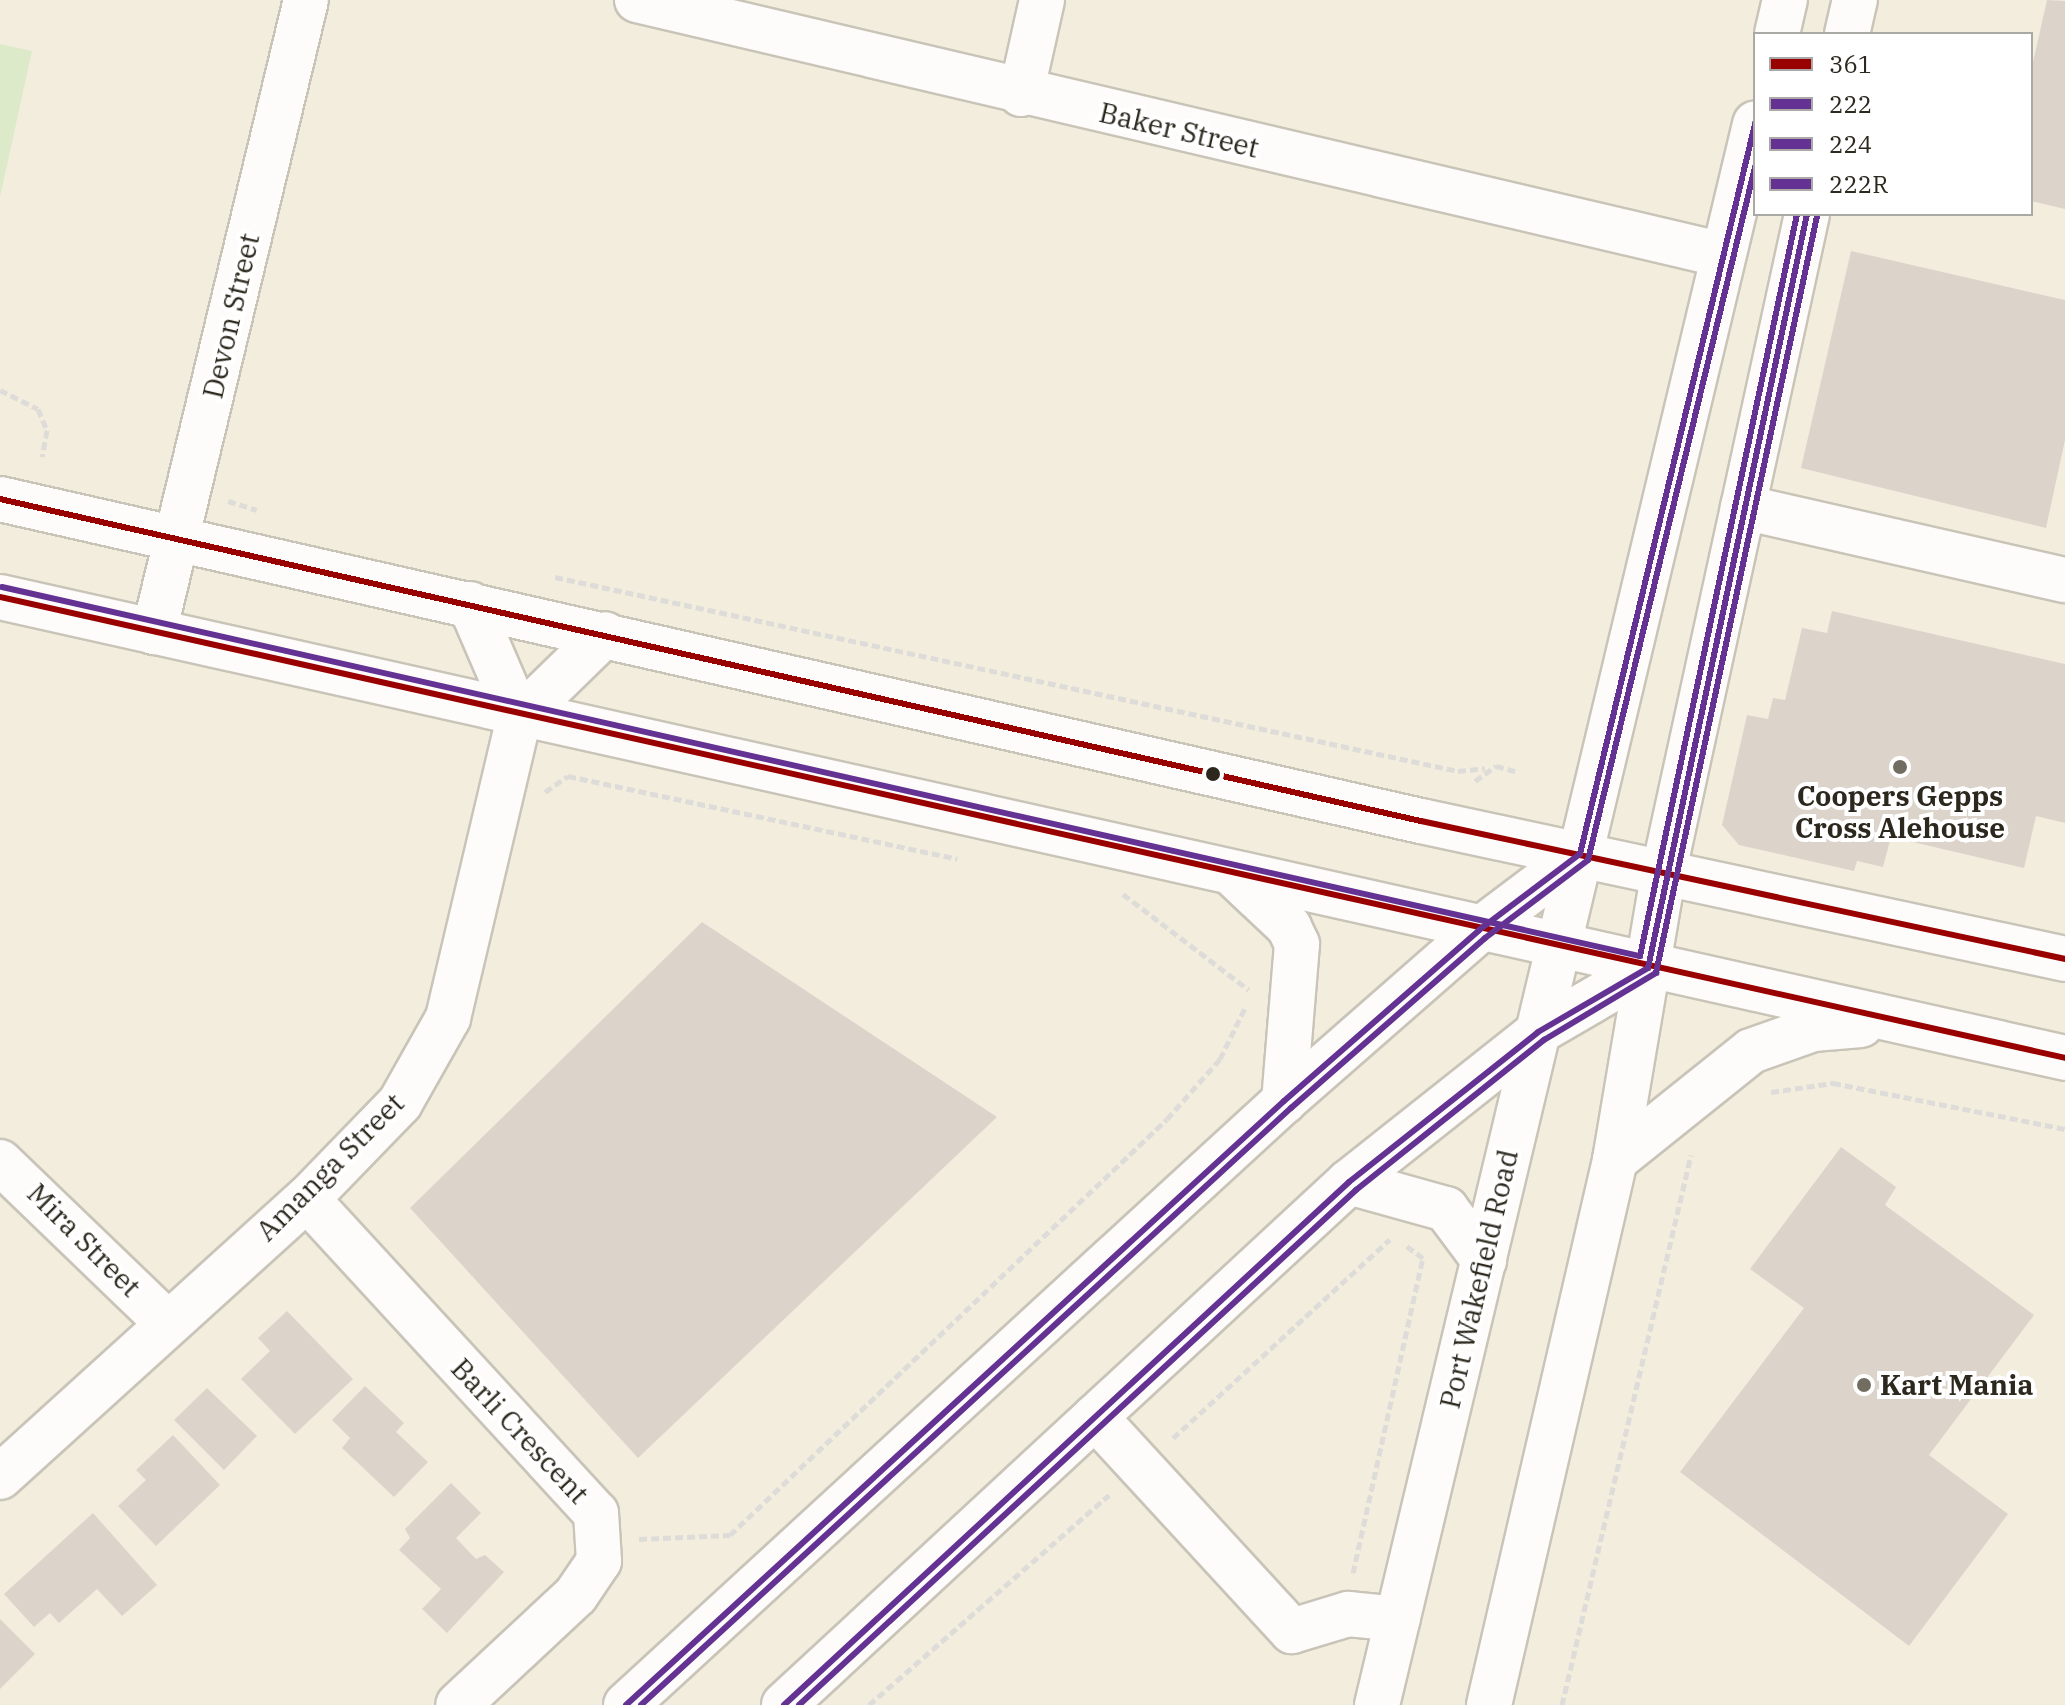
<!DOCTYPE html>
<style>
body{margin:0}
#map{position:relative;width:2065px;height:1705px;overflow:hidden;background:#f3edde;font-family:"IBM Plex Serif",serif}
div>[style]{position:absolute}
.green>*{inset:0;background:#dceac9}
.building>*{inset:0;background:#dcd4cb}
.path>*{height:5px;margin-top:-2.5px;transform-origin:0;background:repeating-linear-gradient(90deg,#dedcd8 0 8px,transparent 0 12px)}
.roads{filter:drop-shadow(2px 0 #c9c4b8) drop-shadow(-2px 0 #c9c4b8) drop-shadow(0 2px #c9c4b8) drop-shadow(0 -2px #c9c4b8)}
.minor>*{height:44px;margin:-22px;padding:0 22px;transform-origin:22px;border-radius:22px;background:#fdfcfa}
.highway>*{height:44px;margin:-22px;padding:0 22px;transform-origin:22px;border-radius:22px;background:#fdfcfa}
.bus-1>*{height:6px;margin:-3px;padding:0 3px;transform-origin:3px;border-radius:3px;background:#900}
.bus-2>*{height:6px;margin:-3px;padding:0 3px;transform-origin:3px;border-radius:3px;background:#633293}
.bus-3>*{height:6px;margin:-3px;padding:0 3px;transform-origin:3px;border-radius:3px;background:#633293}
.bus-4>*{height:6px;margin:-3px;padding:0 3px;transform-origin:3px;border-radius:3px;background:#633293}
.dots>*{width:22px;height:22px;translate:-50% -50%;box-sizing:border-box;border:4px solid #fff;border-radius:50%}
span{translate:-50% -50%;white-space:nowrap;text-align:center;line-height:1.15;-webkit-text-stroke:8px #fff;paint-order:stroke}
.street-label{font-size:28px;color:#2c281e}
.poi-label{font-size:28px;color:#2c281e;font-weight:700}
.left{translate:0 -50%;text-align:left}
.legend{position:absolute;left:1753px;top:32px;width:280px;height:184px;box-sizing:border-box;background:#fff;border:2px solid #aba9a5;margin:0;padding:10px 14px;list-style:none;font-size:24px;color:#2c281e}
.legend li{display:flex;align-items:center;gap:16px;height:40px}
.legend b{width:40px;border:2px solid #aba9a5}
</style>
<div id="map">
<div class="green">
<i style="clip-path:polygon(0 44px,32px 51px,0 197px)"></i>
</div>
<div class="building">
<i style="clip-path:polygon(2047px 0,2065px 1px,2065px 209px,2031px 201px,2031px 71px)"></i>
<i style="clip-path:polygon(1851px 251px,2065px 300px,2065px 440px,2046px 528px,1801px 468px)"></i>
<i style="clip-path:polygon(1832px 611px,2065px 664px,2065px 823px,2036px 816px,2024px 868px,1891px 837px,1883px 867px,1857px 861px,1854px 871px,1739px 845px,1722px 825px,1747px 715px,1768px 719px,1773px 698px,1785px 700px,1802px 628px,1827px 633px)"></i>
<i style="clip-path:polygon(702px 922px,997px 1117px,638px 1458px,410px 1208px)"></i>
<i style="clip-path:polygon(1841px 1147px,1896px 1187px,1885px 1205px,2034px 1315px,1929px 1455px,2008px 1514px,1909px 1646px,1680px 1472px,1804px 1308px,1750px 1269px)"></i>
<i style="clip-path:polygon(287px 1311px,353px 1379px,295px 1434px,241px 1379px,270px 1351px,258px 1338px)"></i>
<i style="clip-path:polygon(365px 1386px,404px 1423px,396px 1432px,428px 1462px,394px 1497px,342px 1448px,350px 1438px,332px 1420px)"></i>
<i style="clip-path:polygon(207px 1388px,257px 1436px,224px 1470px,174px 1420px)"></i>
<i style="clip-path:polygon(173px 1435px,220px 1485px,156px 1546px,118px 1506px,146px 1480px,136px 1470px)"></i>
<i style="clip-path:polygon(451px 1483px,481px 1513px,456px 1538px,476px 1559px,485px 1555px,504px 1572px,447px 1633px,422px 1609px,441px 1589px,399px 1550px,410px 1538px,405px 1529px)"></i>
<i style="clip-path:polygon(93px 1513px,157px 1585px,122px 1616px,97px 1589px,59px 1623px,50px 1613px,34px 1627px,4px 1594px)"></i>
<i style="clip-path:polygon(0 1619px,35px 1654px,0 1689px)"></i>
</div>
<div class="path">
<i style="left:0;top:390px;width:42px;rotate:26.6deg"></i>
<i style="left:38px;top:409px;width:23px;rotate:67deg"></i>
<i style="left:47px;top:430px;width:27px;rotate:100deg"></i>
<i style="left:228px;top:501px;width:30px;rotate:17deg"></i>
<i style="left:555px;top:577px;width:924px;rotate:12.13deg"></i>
<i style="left:1458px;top:771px;width:27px;rotate:-6deg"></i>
<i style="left:1475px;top:781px;width:26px;rotate:-36deg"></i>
<i style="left:1496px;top:766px;width:20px;rotate:15deg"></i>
<i style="left:545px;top:792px;width:28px;rotate:-35deg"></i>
<i style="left:568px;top:776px;width:398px;rotate:12deg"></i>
<i style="left:1123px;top:894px;width:158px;rotate:37.3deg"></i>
<i style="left:1771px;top:1092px;width:63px;rotate:-8.3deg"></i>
<i style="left:1833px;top:1083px;width:237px;rotate:11.2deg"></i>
<i style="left:1173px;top:1438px;width:294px;rotate:-42.5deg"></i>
<i style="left:639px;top:1539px;width:91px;rotate:-2.5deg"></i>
<i style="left:730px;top:1535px;width:603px;rotate:-43.59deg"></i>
<i style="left:1167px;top:1119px;width:80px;rotate:-48.5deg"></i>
<i style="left:1220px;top:1059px;width:59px;rotate:-63.9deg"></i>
<i style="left:1353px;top:1573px;width:323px;rotate:-77.5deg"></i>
<i style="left:1423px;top:1258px;width:24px;rotate:-144deg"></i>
<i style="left:869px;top:1705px;width:319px;rotate:-41.2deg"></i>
<i style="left:1562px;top:1705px;width:565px;rotate:-76.8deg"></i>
</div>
<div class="roads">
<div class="minor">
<i style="left:637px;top:0;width:1116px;rotate:13.21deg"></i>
<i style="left:1021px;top:94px;width:96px;rotate:-77.4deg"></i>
<i style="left:1743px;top:507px;width:330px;rotate:12.8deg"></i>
<i style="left:154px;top:632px;width:650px;rotate:-76.48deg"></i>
<i style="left:0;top:1162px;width:229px;rotate:43.9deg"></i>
<i style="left:307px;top:1199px;width:427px;rotate:47.4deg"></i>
<i style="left:596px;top:1513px;width:48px;rotate:86.4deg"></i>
<i style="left:599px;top:1561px;width:41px;rotate:124.1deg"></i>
<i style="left:576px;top:1595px;width:161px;rotate:137deg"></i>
<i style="left:1095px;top:1417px;width:291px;rotate:47.4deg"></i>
<i style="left:1292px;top:1631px;width:59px;rotate:-16.9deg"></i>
<i style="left:1348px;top:1614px;width:50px;rotate:5.7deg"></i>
<i style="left:0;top:1477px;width:414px;rotate:-42.2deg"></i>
<i style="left:307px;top:1199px;width:134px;rotate:-45.9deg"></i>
<i style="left:400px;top:1103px;width:98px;rotate:-60.5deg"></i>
<i style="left:448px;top:1018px;width:308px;rotate:-76.7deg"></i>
</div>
<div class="highway">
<i style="left:1777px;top:34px;width:35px;rotate:-77deg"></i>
<i style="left:1847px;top:34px;width:35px;rotate:-77deg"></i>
<i style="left:0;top:499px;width:1457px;rotate:12.77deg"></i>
<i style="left:1421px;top:821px;width:659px;rotate:12.09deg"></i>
<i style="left:0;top:597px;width:2116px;rotate:12.58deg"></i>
<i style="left:470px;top:604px;width:124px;rotate:66.7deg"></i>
<i style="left:519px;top:718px;width:120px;rotate:-44.3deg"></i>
<i style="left:1236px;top:877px;width:73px;rotate:43.3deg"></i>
<i style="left:1289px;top:927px;width:19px;rotate:65deg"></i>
<i style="left:1297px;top:944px;width:158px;rotate:94.7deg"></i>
<i style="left:1615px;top:1160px;width:174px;rotate:-38.7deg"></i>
<i style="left:1751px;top:1051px;width:66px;rotate:-19.5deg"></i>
<i style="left:1813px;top:1029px;width:48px;rotate:-4.8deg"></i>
<i style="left:1349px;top:1182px;width:101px;rotate:15.6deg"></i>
<i style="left:1446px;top:1209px;width:64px;rotate:53.3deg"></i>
<i style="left:626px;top:1705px;width:893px;rotate:-42.55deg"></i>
<i style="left:1284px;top:1101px;width:259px;rotate:-41.2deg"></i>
<i style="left:1479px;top:930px;width:126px;rotate:-37deg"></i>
<i style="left:784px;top:1705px;width:770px;rotate:-42.79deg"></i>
<i style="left:1349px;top:1182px;width:241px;rotate:-38.4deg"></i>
<i style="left:1538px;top:1032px;width:127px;rotate:-30.2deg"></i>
<i style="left:1377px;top:1705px;width:1626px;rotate:-76.55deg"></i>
<i style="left:1489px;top:1705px;width:559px;rotate:-76.98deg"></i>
<i style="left:1615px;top:1160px;width:294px;rotate:-80.4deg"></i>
<i style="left:1664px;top:870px;width:671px;rotate:-77.7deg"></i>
</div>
</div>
<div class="bus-1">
<i style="left:0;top:499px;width:1457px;rotate:12.77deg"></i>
<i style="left:1421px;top:821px;width:659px;rotate:12.09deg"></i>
<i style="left:0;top:597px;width:2116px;rotate:12.58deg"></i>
</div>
<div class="bus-2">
<i style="left:626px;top:1705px;width:893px;rotate:-42.55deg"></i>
<i style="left:1284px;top:1101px;width:259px;rotate:-41.2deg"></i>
<i style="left:1479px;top:930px;width:126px;rotate:-37deg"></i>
<i style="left:1580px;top:854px;width:751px;rotate:-76.52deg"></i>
<i style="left:784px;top:1705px;width:770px;rotate:-42.79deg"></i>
<i style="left:1349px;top:1182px;width:241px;rotate:-38.4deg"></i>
<i style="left:1538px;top:1032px;width:127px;rotate:-30.2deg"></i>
<i style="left:1648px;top:968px;width:771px;rotate:-78.09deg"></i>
</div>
<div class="bus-3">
<i style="left:641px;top:1705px;width:883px;rotate:-42.57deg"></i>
<i style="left:1291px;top:1108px;width:258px;rotate:-41.2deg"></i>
<i style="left:1485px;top:938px;width:129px;rotate:-37.1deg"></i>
<i style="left:1588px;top:860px;width:713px;rotate:-76.45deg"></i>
<i style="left:799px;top:1705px;width:759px;rotate:-42.76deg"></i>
<i style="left:1356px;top:1190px;width:241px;rotate:-38.6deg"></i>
<i style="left:1544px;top:1040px;width:131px;rotate:-30.9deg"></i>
<i style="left:1656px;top:973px;width:774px;rotate:-77.99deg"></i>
</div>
<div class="bus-4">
<i style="left:2px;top:587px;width:1679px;rotate:12.7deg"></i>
<i style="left:1640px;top:956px;width:758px;rotate:-78.05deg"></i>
</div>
<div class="dots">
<i style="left:1900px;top:767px;background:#726d61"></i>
<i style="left:1213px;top:774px;background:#2c281e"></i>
<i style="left:1864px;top:1385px;background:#726d61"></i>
</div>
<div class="street-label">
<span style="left:1179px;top:130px;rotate:13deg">Baker Street</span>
<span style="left:231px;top:316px;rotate:-77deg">Devon Street</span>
<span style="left:330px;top:1167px;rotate:-45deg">Amanga Street</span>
<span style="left:84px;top:1240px;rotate:45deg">Mira Street</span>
<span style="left:1479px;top:1279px;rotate:-77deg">Port Wakefield Road</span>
<span style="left:520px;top:1431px;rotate:47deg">Barli Crescent</span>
</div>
<div class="poi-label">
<span style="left:1900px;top:812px">Coopers Gepps<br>Cross Alehouse</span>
<span class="left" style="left:1880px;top:1385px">Kart Mania</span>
</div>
<ul class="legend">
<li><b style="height:10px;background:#900"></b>361</li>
<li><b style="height:10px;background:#633293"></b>222</li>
<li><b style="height:10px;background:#633293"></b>224</li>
<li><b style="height:10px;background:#633293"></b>222R</li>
</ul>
</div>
